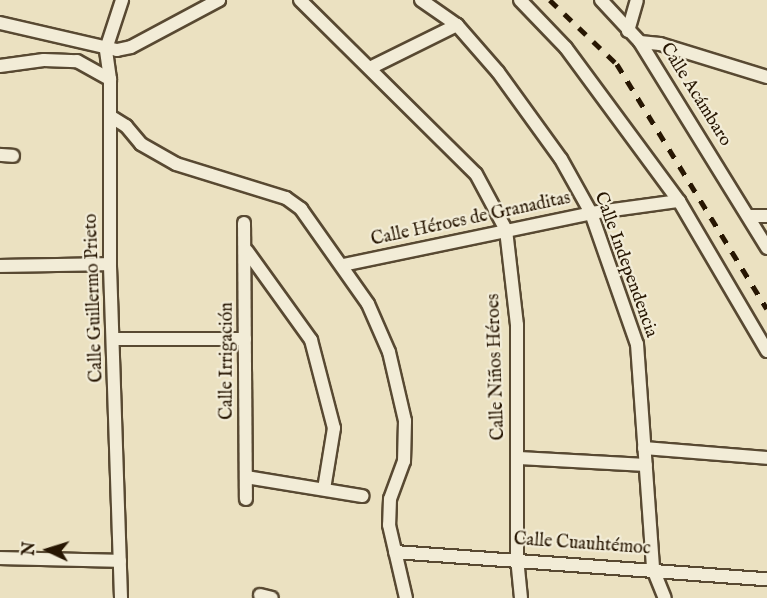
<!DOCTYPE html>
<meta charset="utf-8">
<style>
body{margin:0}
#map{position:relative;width:767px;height:598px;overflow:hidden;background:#ebe1c1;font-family:"IM FELL English",serif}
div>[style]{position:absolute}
.roads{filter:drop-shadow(2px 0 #584932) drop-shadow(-2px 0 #584932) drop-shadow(0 2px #584932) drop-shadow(0 -2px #584932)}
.street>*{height:12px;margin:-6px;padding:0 6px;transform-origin:6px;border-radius:6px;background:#f2ecd7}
.rail>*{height:4.5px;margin-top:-2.25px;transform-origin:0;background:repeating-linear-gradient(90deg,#271602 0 10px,transparent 0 20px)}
span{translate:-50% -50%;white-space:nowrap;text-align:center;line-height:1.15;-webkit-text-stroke:4.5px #f2ecd7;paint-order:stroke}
.street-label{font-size:18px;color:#271602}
.north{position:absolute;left:18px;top:520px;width:60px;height:60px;-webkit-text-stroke:4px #f2ecd7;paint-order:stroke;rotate:274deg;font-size:16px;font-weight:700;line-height:24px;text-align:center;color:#271602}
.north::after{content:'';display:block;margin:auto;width:21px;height:27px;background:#271602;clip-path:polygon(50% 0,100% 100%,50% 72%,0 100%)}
</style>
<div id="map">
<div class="roads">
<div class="street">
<i style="left:300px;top:0;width:247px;rotate:44.7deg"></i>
<i style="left:476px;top:174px;width:64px;rotate:61.8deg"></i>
<i style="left:506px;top:230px;width:96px;rotate:83.4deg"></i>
<i style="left:517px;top:325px;width:233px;rotate:90deg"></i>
<i style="left:517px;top:558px;width:40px;rotate:84.3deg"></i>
<i style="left:421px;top:0;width:44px;rotate:34.8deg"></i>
<i style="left:457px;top:25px;width:62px;rotate:48.9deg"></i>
<i style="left:498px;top:72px;width:107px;rotate:54.1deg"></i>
<i style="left:561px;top:159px;width:62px;rotate:60.9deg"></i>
<i style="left:591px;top:213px;width:139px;rotate:70.7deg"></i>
<i style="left:637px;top:344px;width:226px;rotate:85.9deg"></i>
<i style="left:653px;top:569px;width:31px;rotate:68deg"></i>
<i style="left:520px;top:0;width:66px;rotate:46.2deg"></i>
<i style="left:566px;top:48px;width:190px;rotate:53.6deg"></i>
<i style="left:679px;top:201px;width:174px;rotate:59.6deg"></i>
<i style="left:601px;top:0;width:57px;rotate:47.1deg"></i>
<i style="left:640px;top:42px;width:242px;rotate:58.3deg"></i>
<i style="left:0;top:23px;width:120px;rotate:13deg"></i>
<i style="left:117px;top:50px;width:14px;rotate:-12deg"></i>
<i style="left:131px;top:47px;width:100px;rotate:-28.1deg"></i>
<i style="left:628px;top:31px;width:32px;rotate:-74deg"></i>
<i style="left:640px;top:42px;width:20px;rotate:6deg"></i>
<i style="left:660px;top:44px;width:112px;rotate:17.1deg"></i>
<i style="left:0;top:66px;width:44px;rotate:-7.8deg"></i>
<i style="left:44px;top:60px;width:33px;rotate:2deg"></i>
<i style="left:77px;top:61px;width:38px;rotate:29deg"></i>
<i style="left:372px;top:67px;width:95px;rotate:-26.3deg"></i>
<i style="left:110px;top:116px;width:19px;rotate:32deg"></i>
<i style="left:126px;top:126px;width:23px;rotate:50deg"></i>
<i style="left:141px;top:144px;width:40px;rotate:29.7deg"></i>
<i style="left:176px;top:164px;width:115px;rotate:17.2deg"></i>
<i style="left:286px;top:198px;width:19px;rotate:36deg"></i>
<i style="left:301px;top:209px;width:116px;rotate:54.8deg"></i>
<i style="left:368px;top:304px;width:52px;rotate:66.4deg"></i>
<i style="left:389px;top:352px;width:71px;rotate:76.9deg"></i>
<i style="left:405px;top:421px;width:40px;rotate:91.4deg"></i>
<i style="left:404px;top:461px;width:40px;rotate:110.2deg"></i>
<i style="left:390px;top:499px;width:26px;rotate:92deg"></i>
<i style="left:389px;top:525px;width:75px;rotate:76.9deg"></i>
<i style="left:0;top:155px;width:13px;rotate:4deg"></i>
<i style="left:751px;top:216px;width:16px"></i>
<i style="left:244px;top:223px;width:276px;rotate:89.6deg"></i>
<i style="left:247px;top:251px;width:110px;rotate:54.3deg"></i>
<i style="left:311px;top:340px;width:91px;rotate:75.4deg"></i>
<i style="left:334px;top:428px;width:62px;rotate:99.3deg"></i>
<i style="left:343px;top:265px;width:253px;rotate:-11.8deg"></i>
<i style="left:591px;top:213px;width:89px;rotate:-7.8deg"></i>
<i style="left:0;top:266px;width:110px;rotate:-1deg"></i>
<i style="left:114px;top:339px;width:131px"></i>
<i style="left:644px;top:448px;width:123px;rotate:4.6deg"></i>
<i style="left:519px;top:458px;width:127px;rotate:3.2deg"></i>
<i style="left:246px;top:477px;width:118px;rotate:9.3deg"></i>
<i style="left:395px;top:552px;width:373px;rotate:4.2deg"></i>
<i style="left:0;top:558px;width:120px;rotate:1.4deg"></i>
<i style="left:260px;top:595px;width:12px;rotate:14deg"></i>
<i style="left:121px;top:598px;width:334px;rotate:-91.9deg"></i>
<i style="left:110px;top:264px;width:185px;rotate:-90deg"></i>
<i style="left:110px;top:79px;width:30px;rotate:-98deg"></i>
<i style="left:106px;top:49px;width:52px;rotate:-71.9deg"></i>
</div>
</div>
<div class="rail">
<i style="left:550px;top:0;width:93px;rotate:43.7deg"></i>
<i style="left:617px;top:64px;width:287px;rotate:58.5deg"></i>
</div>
<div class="street-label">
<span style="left:695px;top:95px;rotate:58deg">Calle Acámbaro</span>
<span style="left:471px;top:220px;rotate:-12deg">Calle Héroes de Granaditas</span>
<span style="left:625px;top:265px;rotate:70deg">Calle Independencia</span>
<span style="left:95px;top:298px;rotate:-92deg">Calle Guillermo Prieto</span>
<span style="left:228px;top:361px;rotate:-90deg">Calle Irrigación</span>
<span style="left:497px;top:367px;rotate:-92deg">Calle Niños Héroes</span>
<span style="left:582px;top:545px;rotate:4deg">Calle Cuauhtémoc</span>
</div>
<div class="north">N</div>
</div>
